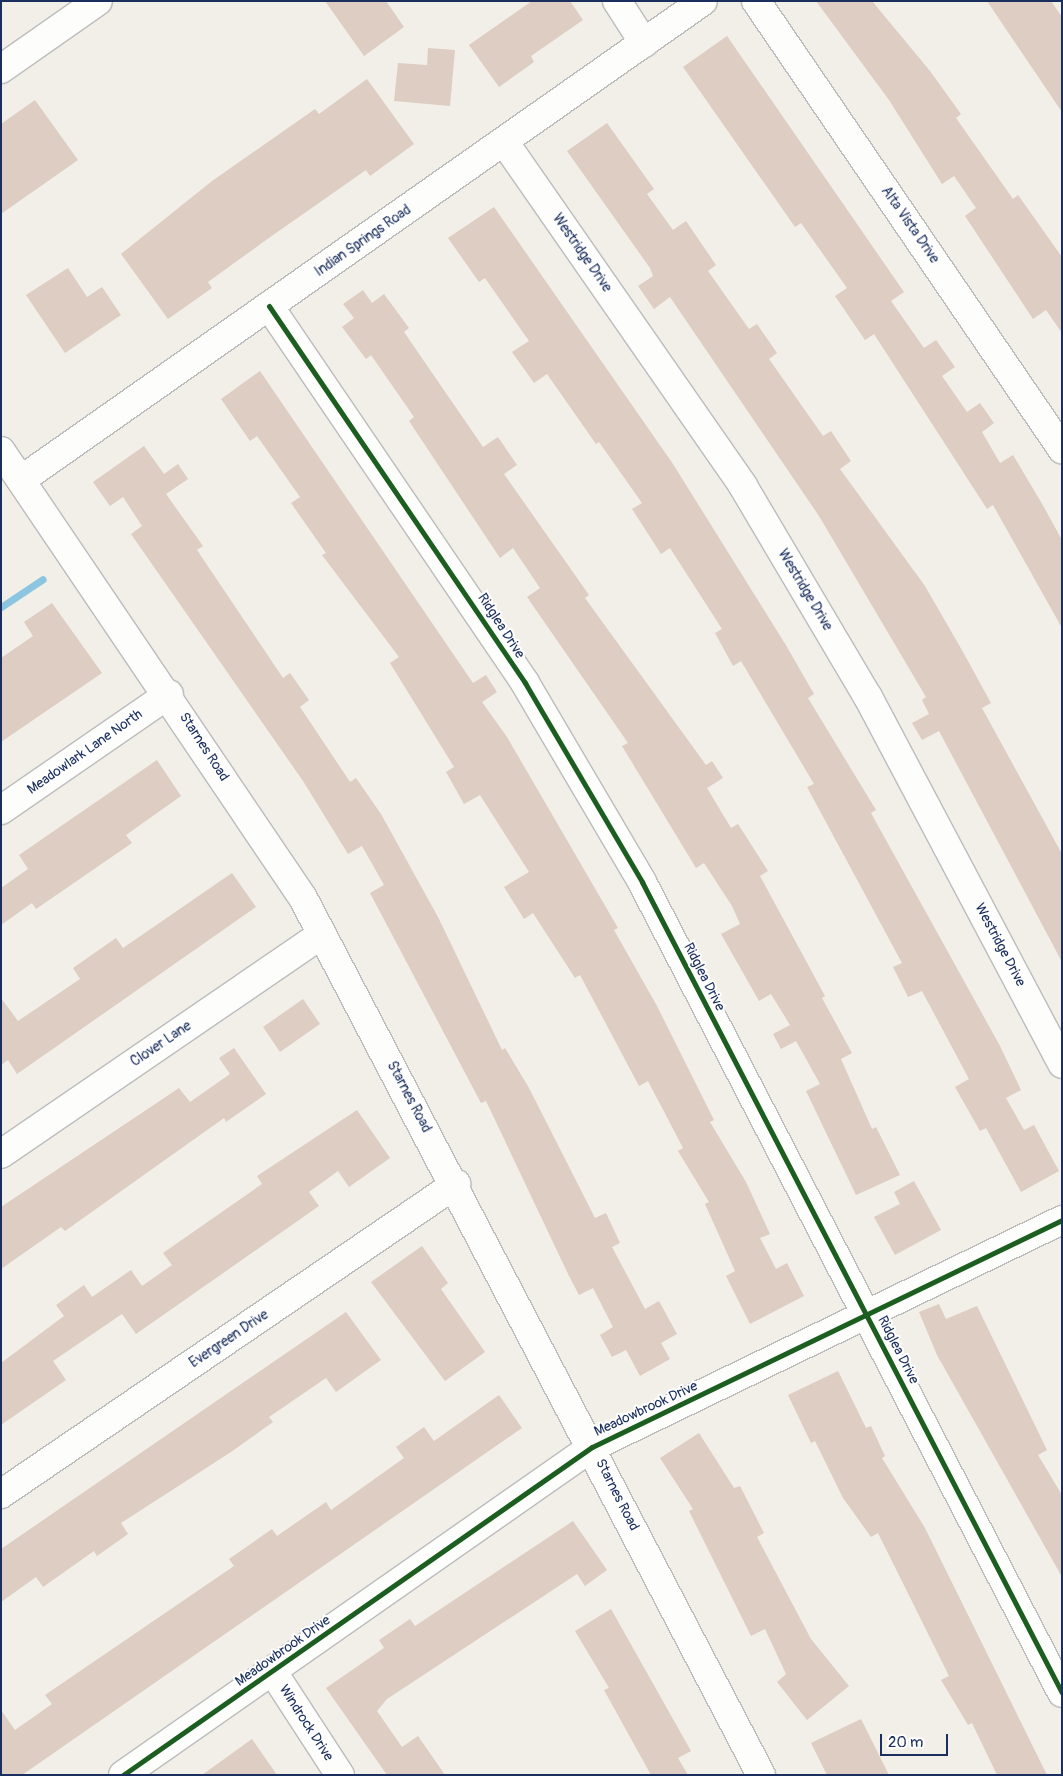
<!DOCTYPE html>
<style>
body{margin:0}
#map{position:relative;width:1063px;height:1776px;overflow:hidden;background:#f2efe8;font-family:Pangolin,sans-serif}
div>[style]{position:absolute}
.stream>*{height:7px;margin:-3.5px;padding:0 3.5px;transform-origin:3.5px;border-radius:3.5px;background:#8cc5e0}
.building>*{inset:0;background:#ddcdc2}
.roads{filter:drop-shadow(1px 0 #bcbcbd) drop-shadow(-1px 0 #bcbcbd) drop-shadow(0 1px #bcbcbd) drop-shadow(0 -1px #bcbcbd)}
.minor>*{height:28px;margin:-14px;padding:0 14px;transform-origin:14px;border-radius:14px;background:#fdfdfc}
.major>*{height:28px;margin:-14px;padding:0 14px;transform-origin:14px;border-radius:14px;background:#fdfdfc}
.cycleway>*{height:5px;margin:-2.5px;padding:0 2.5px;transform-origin:2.5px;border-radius:2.5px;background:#1b5e20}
span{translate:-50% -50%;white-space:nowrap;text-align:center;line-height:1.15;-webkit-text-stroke:4px #fff;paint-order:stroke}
.street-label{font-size:14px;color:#1b2f5e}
.frame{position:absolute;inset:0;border:2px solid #1b2f5e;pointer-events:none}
.scale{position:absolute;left:880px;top:1734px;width:68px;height:22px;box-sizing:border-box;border:2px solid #1b2f5e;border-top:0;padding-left:6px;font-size:15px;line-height:18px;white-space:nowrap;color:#1b2f5e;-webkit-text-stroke:4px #fff;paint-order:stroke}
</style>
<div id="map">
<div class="stream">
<i style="left:1px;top:607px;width:50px;rotate:-33.7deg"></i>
</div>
<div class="building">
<i style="clip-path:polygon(325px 1px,386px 1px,404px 27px,364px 56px)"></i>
<i style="clip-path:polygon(532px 1px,570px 1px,583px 20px,531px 56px,534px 62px,499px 87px,469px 45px)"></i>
<i style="clip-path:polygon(816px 1px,872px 1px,930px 71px,961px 114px,956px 118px,1013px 199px,1018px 195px,1062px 257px,1062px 333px,1046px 310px,1033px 319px,965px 216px,976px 208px,954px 176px,942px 184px,889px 100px)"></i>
<i style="clip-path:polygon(987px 1px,1051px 1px,1062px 17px,1062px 112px)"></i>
<i style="clip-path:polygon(727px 36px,904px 292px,891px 301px,924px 348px,936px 340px,955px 367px,942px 376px,967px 412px,980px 403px,994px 423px,982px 432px,1000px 463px,1013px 455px,1041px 502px,1062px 540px,1062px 628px,993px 505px,987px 509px,874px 334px,865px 340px,835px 296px,847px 288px,801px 223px,795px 227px,683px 67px)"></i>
<i style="clip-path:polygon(428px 48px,455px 50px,450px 106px,394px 101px,398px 63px,427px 65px)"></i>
<i style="clip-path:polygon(367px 79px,414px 144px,370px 176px,366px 170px,266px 240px,208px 282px,212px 288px,168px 319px,121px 254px,212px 181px,315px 109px,319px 114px)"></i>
<i style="clip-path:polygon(35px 100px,78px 160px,1px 214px,1px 124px)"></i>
<i style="clip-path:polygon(607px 123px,654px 189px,647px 194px,673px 230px,686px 221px,716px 265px,708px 271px,749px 329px,757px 324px,777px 353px,769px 359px,823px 436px,831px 431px,851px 461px,840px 469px,925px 586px,963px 652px,991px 703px,982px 708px,1062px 854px,1062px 962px,939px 731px,922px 740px,912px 723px,929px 714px,922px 700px,926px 697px,819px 516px,670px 297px,654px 309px,638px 286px,653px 276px,650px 268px,567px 151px)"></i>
<i style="clip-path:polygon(494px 207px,673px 464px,787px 647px,814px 694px,808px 698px,876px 810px,871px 813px,1000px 1046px,1021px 1090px,1006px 1098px,1024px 1130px,1034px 1125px,1059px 1171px,1021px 1192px,986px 1128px,980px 1131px,955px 1087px,969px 1079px,922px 991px,908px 997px,893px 967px,902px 963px,807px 787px,814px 784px,741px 661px,733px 666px,715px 633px,722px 629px,670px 548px,661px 554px,632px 509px,642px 503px,599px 442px,596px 444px,547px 374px,534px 383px,512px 352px,529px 341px,485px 278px,479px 282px,448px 238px)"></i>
<i style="clip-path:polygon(68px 268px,87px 297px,102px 287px,121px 315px,65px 353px,26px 295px)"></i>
<i style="clip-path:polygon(363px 290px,372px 303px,384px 294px,409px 328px,404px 332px,483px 447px,498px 437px,517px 465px,504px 474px,589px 595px,585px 598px,706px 765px,712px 761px,723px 778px,707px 788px,731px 828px,738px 824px,768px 871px,760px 876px,825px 996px,822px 998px,852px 1053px,841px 1059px,872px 1129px,876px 1127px,900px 1175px,856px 1195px,806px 1091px,820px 1084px,796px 1041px,781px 1049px,773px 1034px,790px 1025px,771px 994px,759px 1001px,721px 934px,740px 924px,732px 906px,704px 863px,696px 868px,622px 746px,628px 743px,527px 597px,540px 588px,513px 548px,500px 558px,409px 421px,414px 417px,371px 355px,366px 359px,342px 327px,354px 318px,343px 304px)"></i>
<i style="clip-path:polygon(260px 371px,473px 683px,486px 675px,497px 692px,482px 702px,507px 737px,618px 928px,614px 930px,657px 1006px,714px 1120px,710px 1122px,746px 1182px,770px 1234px,760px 1238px,776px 1269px,787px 1263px,804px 1296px,750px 1324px,726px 1276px,735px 1271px,705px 1204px,709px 1202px,678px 1151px,683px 1148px,648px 1081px,639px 1086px,580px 975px,575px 978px,533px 913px,524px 919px,504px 887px,529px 872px,480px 795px,464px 804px,446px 772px,454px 767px,390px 663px,399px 657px,322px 555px,326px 553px,291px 503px,300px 497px,257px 436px,250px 441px,221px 399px)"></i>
<i style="clip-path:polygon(144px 446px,164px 474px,178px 464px,188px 479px,166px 494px,203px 546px,197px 550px,283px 678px,290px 673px,309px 700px,300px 707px,350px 782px,356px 778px,381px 814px,438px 917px,502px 1050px,505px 1048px,529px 1088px,595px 1218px,606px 1213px,620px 1243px,612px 1247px,645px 1309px,659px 1301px,677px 1334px,661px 1343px,670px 1359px,640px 1376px,626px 1350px,612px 1357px,600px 1335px,613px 1327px,593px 1288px,579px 1295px,569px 1276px,486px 1101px,481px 1103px,370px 893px,384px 885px,362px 846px,348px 854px,303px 781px,131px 534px,142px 526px,123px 497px,110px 506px,93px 482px)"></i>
<i style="clip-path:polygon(52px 603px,102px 673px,1px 742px,1px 658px,33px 636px,24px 622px)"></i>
<i style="clip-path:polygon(157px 760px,181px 796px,126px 835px,132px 843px,36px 909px,32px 903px,1px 925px,1px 888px,28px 869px,19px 855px)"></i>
<i style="clip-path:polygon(232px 873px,256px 907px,17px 1074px,8px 1060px,1px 1065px,1px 998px,18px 1021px,80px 979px,73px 968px,116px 938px,123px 948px)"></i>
<i style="clip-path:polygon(303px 999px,320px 1024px,280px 1052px,263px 1027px)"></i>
<i style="clip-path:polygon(234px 1048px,266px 1094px,226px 1122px,224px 1118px,65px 1231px,61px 1227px,1px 1269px,1px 1207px,179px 1088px,190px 1102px,230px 1074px,219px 1058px)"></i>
<i style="clip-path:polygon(357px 1110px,390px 1158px,349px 1187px,338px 1171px,309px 1192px,319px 1206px,136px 1334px,122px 1314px,53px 1361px,66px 1380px,1px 1425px,1px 1363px,64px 1316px,56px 1305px,84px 1285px,92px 1297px,131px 1270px,142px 1286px,172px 1265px,163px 1253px,262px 1184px,257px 1176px)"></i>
<i style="clip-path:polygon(914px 1181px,941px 1230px,895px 1255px,874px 1217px,900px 1204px,894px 1192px)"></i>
<i style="clip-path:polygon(422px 1246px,448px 1283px,441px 1289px,485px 1352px,445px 1381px,371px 1282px)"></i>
<i style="clip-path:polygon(939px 1304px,946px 1319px,977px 1306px,1047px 1450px,1038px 1455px,1062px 1495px,1062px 1577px,937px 1355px,919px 1312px)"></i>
<i style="clip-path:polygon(346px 1312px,381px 1360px,336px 1392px,326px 1378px,269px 1417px,273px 1422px,231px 1452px,121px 1523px,128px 1534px,97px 1556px,94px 1551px,43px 1587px,36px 1577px,1px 1602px,1px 1549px)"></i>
<i style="clip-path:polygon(838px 1371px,866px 1428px,871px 1426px,885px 1456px,882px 1458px,925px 1528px,1047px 1775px,997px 1775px,972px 1723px,968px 1725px,941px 1680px,949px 1676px,878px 1533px,871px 1537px,843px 1498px,815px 1441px,811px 1443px,788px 1395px)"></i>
<i style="clip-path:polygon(499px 1395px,522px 1428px,22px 1775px,1px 1775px,1px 1710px,15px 1730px,52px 1704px,45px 1695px,234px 1566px,229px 1559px,272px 1529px,277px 1536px,326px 1502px,331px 1510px,404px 1458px,396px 1447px,424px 1427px,434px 1441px)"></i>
<i style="clip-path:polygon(699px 1433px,734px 1488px,740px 1486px,764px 1533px,757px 1537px,811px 1639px,849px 1686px,807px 1720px,777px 1682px,786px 1674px,765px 1629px,751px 1636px,689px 1511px,693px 1509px,660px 1458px)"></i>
<i style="clip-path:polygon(573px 1521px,607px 1570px,585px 1586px,577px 1574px,387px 1699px,377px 1711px,402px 1747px,418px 1736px,445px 1775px,387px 1775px,326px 1688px,384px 1648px,379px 1640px,410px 1619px,415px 1626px)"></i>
<i style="clip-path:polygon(611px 1609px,691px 1751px,678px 1758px,688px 1775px,651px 1775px,604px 1690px,609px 1688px,575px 1631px)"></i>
<i style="clip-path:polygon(861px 1719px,889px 1775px,827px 1775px,811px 1743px)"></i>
<i style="clip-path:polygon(252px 1739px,277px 1775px,202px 1775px)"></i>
</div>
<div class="roads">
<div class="minor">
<i style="left:617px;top:1px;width:50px;rotate:57.3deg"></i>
<i style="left:756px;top:1px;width:543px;rotate:55.67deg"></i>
<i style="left:1px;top:69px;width:118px;rotate:-35deg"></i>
<i style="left:505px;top:143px;width:417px;rotate:55.2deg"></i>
<i style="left:743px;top:486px;width:245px;rotate:59.4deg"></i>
<i style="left:868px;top:697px;width:415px;rotate:62.1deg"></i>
<i style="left:269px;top:306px;width:456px;rotate:55.8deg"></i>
<i style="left:525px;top:683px;width:231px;rotate:59.5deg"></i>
<i style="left:642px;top:882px;width:913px;rotate:62.62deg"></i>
<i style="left:21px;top:480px;width:833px;rotate:-35.08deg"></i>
<i style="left:1px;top:810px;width:204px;rotate:-34.6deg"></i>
<i style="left:1px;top:1154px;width:389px;rotate:-34.4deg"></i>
<i style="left:1px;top:1494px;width:551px;rotate:-34.27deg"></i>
<i style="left:273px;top:1672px;width:123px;rotate:57deg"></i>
<i style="left:123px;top:1775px;width:572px;rotate:-34.97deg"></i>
<i style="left:592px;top:1447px;width:522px;rotate:-25.78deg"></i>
</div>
<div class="major">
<i style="left:1px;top:451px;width:539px;rotate:55.96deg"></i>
<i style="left:303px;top:898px;width:989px;rotate:62.42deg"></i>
</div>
</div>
<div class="cycleway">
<i style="left:269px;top:306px;width:456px;rotate:55.8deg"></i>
<i style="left:525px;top:683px;width:231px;rotate:59.5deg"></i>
<i style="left:642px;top:882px;width:913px;rotate:62.62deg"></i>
<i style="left:123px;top:1775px;width:572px;rotate:-34.97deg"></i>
<i style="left:592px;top:1447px;width:522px;rotate:-25.78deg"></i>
</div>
<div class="street-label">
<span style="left:910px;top:225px;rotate:55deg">Alta Vista Drive</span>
<span style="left:363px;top:241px;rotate:-35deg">Indian Springs Road</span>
<span style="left:582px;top:253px;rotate:55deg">Westridge Drive</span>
<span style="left:805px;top:590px;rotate:59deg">Westridge Drive</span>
<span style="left:501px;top:626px;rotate:57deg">Ridglea Drive</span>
<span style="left:204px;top:747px;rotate:57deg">Starnes Road</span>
<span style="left:85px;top:752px;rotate:-35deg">Meadowlark Lane North</span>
<span style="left:1000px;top:945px;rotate:62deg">Westridge Drive</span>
<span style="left:704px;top:977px;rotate:63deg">Ridglea Drive</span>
<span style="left:161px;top:1044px;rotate:-34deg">Clover Lane</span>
<span style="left:409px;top:1097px;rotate:62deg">Starnes Road</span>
<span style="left:229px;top:1339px;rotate:-34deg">Evergreen Drive</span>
<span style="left:898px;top:1350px;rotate:63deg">Ridglea Drive</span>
<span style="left:646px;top:1409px;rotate:-25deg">Meadowbrook Drive</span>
<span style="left:617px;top:1495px;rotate:63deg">Starnes Road</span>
<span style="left:283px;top:1651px;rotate:-35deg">Meadowbrook Drive</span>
<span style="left:306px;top:1723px;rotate:57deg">Windrock Drive</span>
</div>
<div class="frame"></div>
<div class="scale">20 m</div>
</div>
